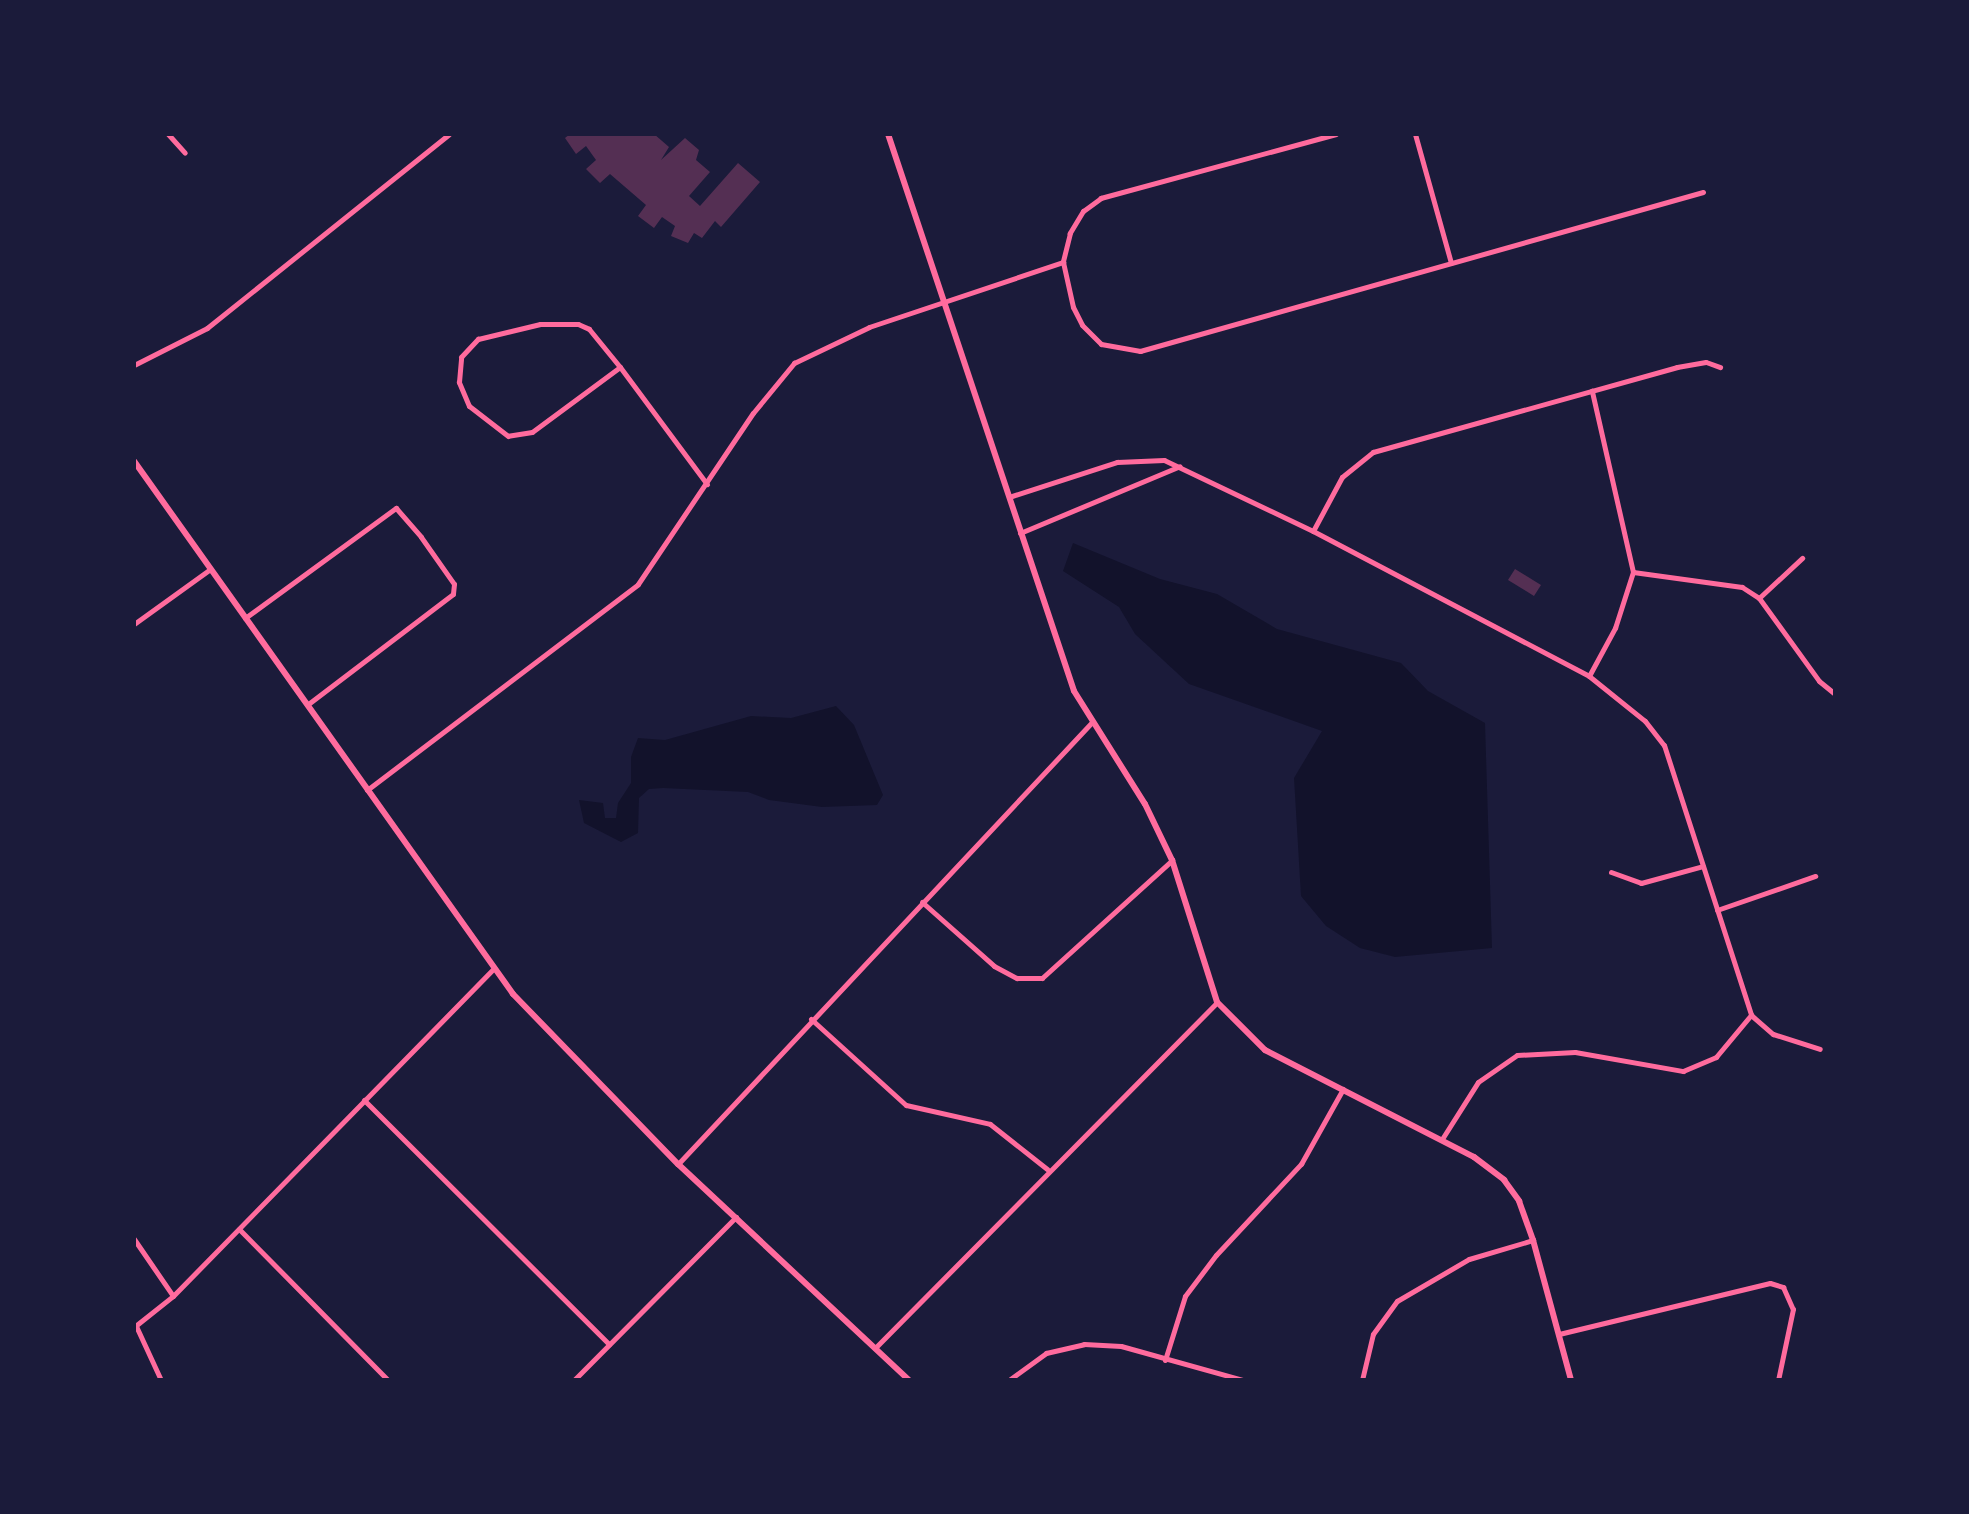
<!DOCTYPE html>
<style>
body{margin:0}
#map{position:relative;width:1969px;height:1514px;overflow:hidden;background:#1b1b3a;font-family:Cabin,sans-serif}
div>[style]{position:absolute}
.water>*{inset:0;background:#12122b}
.building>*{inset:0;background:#542f53}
.minor>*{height:5px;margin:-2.5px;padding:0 2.5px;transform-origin:2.5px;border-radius:2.5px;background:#ff6b9d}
.tertiary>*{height:6px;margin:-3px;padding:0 3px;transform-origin:3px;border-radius:3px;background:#ff6b9d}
span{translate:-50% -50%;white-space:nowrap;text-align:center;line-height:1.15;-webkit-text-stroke:7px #1b1b3a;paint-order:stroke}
.frame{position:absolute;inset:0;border:136px solid #1b1b3a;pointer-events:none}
</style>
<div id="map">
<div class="water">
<i style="clip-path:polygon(1073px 543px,1160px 579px,1217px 594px,1277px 629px,1401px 663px,1428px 691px,1485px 723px,1492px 948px,1395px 957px,1360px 948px,1326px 926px,1301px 896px,1294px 778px,1322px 731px,1189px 684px,1135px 634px,1119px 607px,1063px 571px)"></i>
<i style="clip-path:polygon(836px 706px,854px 725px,883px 795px,877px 805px,822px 807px,769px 800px,748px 792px,663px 788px,649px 789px,639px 798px,638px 833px,621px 842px,584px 823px,579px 800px,603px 803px,605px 818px,616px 818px,618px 803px,631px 783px,631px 757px,638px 738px,665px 740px,751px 716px,791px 718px)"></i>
</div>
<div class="building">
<i style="clip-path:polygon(570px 134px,654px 134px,669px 147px,661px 160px,685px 138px,699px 150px,696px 160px,710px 172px,689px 196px,700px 206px,738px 163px,760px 182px,721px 227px,715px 221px,702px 238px,694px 233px,688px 243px,671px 236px,675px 226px,662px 217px,654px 228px,638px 216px,646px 205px,610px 174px,600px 183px,586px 169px,596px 160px,586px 146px,576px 154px,565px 138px)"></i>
<i style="clip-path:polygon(1515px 569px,1541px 585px,1534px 596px,1508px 580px)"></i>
</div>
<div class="minor">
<i style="left:168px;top:134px;width:25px;rotate:48deg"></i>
<i style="left:1336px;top:134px;width:244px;rotate:164.8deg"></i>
<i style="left:1101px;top:198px;width:22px;rotate:144deg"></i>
<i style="left:1083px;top:211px;width:26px;rotate:121deg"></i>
<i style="left:1070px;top:233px;width:30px;rotate:104deg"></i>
<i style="left:1063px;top:262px;width:46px;rotate:77.5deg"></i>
<i style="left:1073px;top:307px;width:20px;rotate:63deg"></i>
<i style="left:1082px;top:325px;width:27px;rotate:45deg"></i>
<i style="left:1101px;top:344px;width:40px;rotate:10deg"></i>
<i style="left:1140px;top:351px;width:585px;rotate:-15.77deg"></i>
<i style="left:1415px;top:134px;width:134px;rotate:74.4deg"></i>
<i style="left:540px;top:324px;width:38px"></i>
<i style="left:578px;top:324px;width:12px;rotate:24deg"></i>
<i style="left:589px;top:329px;width:49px;rotate:50.8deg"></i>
<i style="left:620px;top:367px;width:109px;rotate:143.5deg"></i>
<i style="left:532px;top:432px;width:24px;rotate:171deg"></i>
<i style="left:508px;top:436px;width:49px;rotate:-142.4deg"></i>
<i style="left:469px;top:406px;width:26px;rotate:-113deg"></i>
<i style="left:459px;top:382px;width:25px;rotate:-85deg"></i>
<i style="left:461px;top:357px;width:25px;rotate:-47deg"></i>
<i style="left:478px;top:339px;width:64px;rotate:-13.6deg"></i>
<i style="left:134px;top:365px;width:82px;rotate:-26.9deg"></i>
<i style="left:207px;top:328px;width:310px;rotate:-38.7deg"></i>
<i style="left:620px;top:367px;width:146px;rotate:53.4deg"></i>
<i style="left:1009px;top:497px;width:114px;rotate:-18deg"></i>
<i style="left:1117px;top:462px;width:47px;rotate:-2.4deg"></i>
<i style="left:1164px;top:460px;width:165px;rotate:25.5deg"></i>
<i style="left:1313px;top:531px;width:312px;rotate:27.7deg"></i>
<i style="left:1589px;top:676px;width:72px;rotate:38.8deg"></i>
<i style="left:1645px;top:721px;width:31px;rotate:52deg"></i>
<i style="left:1664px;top:745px;width:284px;rotate:72.1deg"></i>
<i style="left:1751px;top:1015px;width:29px;rotate:41deg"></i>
<i style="left:1773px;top:1034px;width:49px;rotate:17.7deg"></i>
<i style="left:1313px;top:531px;width:61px;rotate:-61.8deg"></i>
<i style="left:1342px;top:477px;width:40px;rotate:-39deg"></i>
<i style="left:1373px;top:452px;width:316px;rotate:-15.6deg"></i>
<i style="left:1677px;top:367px;width:29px;rotate:-10deg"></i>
<i style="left:1706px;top:362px;width:15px;rotate:20deg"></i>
<i style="left:1020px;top:533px;width:173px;rotate:-22.7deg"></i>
<i style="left:1633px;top:572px;width:110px;rotate:7.8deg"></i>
<i style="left:1742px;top:587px;width:20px;rotate:33deg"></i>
<i style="left:1759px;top:598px;width:102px;rotate:54.1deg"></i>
<i style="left:1819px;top:681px;width:21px;rotate:39deg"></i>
<i style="left:1759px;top:598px;width:59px;rotate:-42.9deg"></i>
<i style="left:245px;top:618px;width:187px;rotate:-36.1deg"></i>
<i style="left:396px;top:508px;width:38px;rotate:49deg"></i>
<i style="left:421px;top:537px;width:57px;rotate:54.9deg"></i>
<i style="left:454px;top:584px;width:10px;rotate:96deg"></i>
<i style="left:453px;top:594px;width:183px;rotate:142.8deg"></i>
<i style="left:134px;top:624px;width:92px;rotate:-35.8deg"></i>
<i style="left:1589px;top:676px;width:55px;rotate:-61.6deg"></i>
<i style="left:1615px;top:628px;width:59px;rotate:-72.2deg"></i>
<i style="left:1633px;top:572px;width:186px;rotate:-102.8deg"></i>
<i style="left:367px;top:790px;width:340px;rotate:-37.2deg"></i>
<i style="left:638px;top:584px;width:206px;rotate:-56.1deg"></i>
<i style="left:753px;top:413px;width:65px;rotate:-50.6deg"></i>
<i style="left:794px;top:363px;width:83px;rotate:-25.6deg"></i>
<i style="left:869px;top:327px;width:205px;rotate:-18.5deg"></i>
<i style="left:1611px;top:872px;width:32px;rotate:20deg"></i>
<i style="left:1641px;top:883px;width:64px;rotate:-15.3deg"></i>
<i style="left:922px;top:902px;width:96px;rotate:41.6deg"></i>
<i style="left:994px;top:966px;width:26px;rotate:28deg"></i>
<i style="left:1017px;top:978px;width:25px"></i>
<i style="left:1042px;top:978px;width:176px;rotate:-42.2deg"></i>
<i style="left:1717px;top:910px;width:104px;rotate:-19.1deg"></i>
<i style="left:811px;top:1019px;width:128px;rotate:42.2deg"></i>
<i style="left:906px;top:1105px;width:86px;rotate:12.7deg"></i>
<i style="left:990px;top:1124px;width:73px;rotate:38.3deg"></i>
<i style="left:364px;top:1100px;width:346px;rotate:44.9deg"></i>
<i style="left:1442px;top:1139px;width:67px;rotate:-57.7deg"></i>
<i style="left:1478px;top:1082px;width:47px;rotate:-34.7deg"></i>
<i style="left:1517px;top:1055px;width:58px;rotate:-3deg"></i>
<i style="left:1575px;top:1052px;width:110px;rotate:10deg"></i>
<i style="left:1683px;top:1071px;width:36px;rotate:-23deg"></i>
<i style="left:1716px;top:1057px;width:55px;rotate:-50.2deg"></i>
<i style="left:678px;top:1164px;width:606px;rotate:-46.87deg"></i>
<i style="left:239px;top:1229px;width:212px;rotate:45.4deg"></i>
<i style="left:134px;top:1239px;width:69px;rotate:55.6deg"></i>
<i style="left:136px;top:1326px;width:60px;rotate:65.2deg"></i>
<i style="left:134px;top:1327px;width:50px;rotate:-38.5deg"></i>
<i style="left:173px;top:1296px;width:459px;rotate:-45.6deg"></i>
<i style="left:1559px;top:1334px;width:217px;rotate:-13.6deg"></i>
<i style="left:1770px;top:1283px;width:14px;rotate:17deg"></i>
<i style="left:1783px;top:1287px;width:24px;rotate:66deg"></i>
<i style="left:1793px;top:1309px;width:73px;rotate:101.9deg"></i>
<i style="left:875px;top:1348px;width:486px;rotate:-45.3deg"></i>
<i style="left:1165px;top:1360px;width:67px;rotate:-72.6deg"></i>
<i style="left:1185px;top:1296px;width:51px;rotate:-52.9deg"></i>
<i style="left:1216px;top:1255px;width:125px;rotate:-47deg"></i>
<i style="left:1301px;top:1164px;width:86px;rotate:-60.8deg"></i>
<i style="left:574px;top:1380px;width:230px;rotate:-45.2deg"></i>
<i style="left:1009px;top:1380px;width:46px;rotate:-36.1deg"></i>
<i style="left:1046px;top:1353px;width:39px;rotate:-13deg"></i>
<i style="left:1084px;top:1344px;width:37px;rotate:3deg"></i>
<i style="left:1121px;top:1346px;width:127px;rotate:15.6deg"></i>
<i style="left:1362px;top:1380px;width:47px;rotate:-76.6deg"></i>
<i style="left:1373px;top:1334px;width:41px;rotate:-54deg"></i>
<i style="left:1397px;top:1301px;width:83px;rotate:-30.3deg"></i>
<i style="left:1469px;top:1259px;width:67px;rotate:-16.5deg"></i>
</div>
<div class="tertiary">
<i style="left:888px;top:134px;width:587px;rotate:71.53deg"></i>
<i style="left:1074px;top:691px;width:133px;rotate:57.9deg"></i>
<i style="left:1145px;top:804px;width:62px;rotate:64.3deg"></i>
<i style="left:1172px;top:860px;width:149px;rotate:72.4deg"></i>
<i style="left:1217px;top:1002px;width:68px;rotate:45deg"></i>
<i style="left:1265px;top:1050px;width:235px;rotate:27.1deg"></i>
<i style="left:1474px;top:1157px;width:38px;rotate:37deg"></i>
<i style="left:1504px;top:1180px;width:26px;rotate:54deg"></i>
<i style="left:1519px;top:1201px;width:41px;rotate:70.3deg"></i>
<i style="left:1533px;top:1240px;width:145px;rotate:74.8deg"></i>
<i style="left:134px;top:461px;width:654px;rotate:54.58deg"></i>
<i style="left:513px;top:994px;width:237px;rotate:45.9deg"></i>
<i style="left:678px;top:1164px;width:316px;rotate:43.1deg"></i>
</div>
<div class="frame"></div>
</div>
